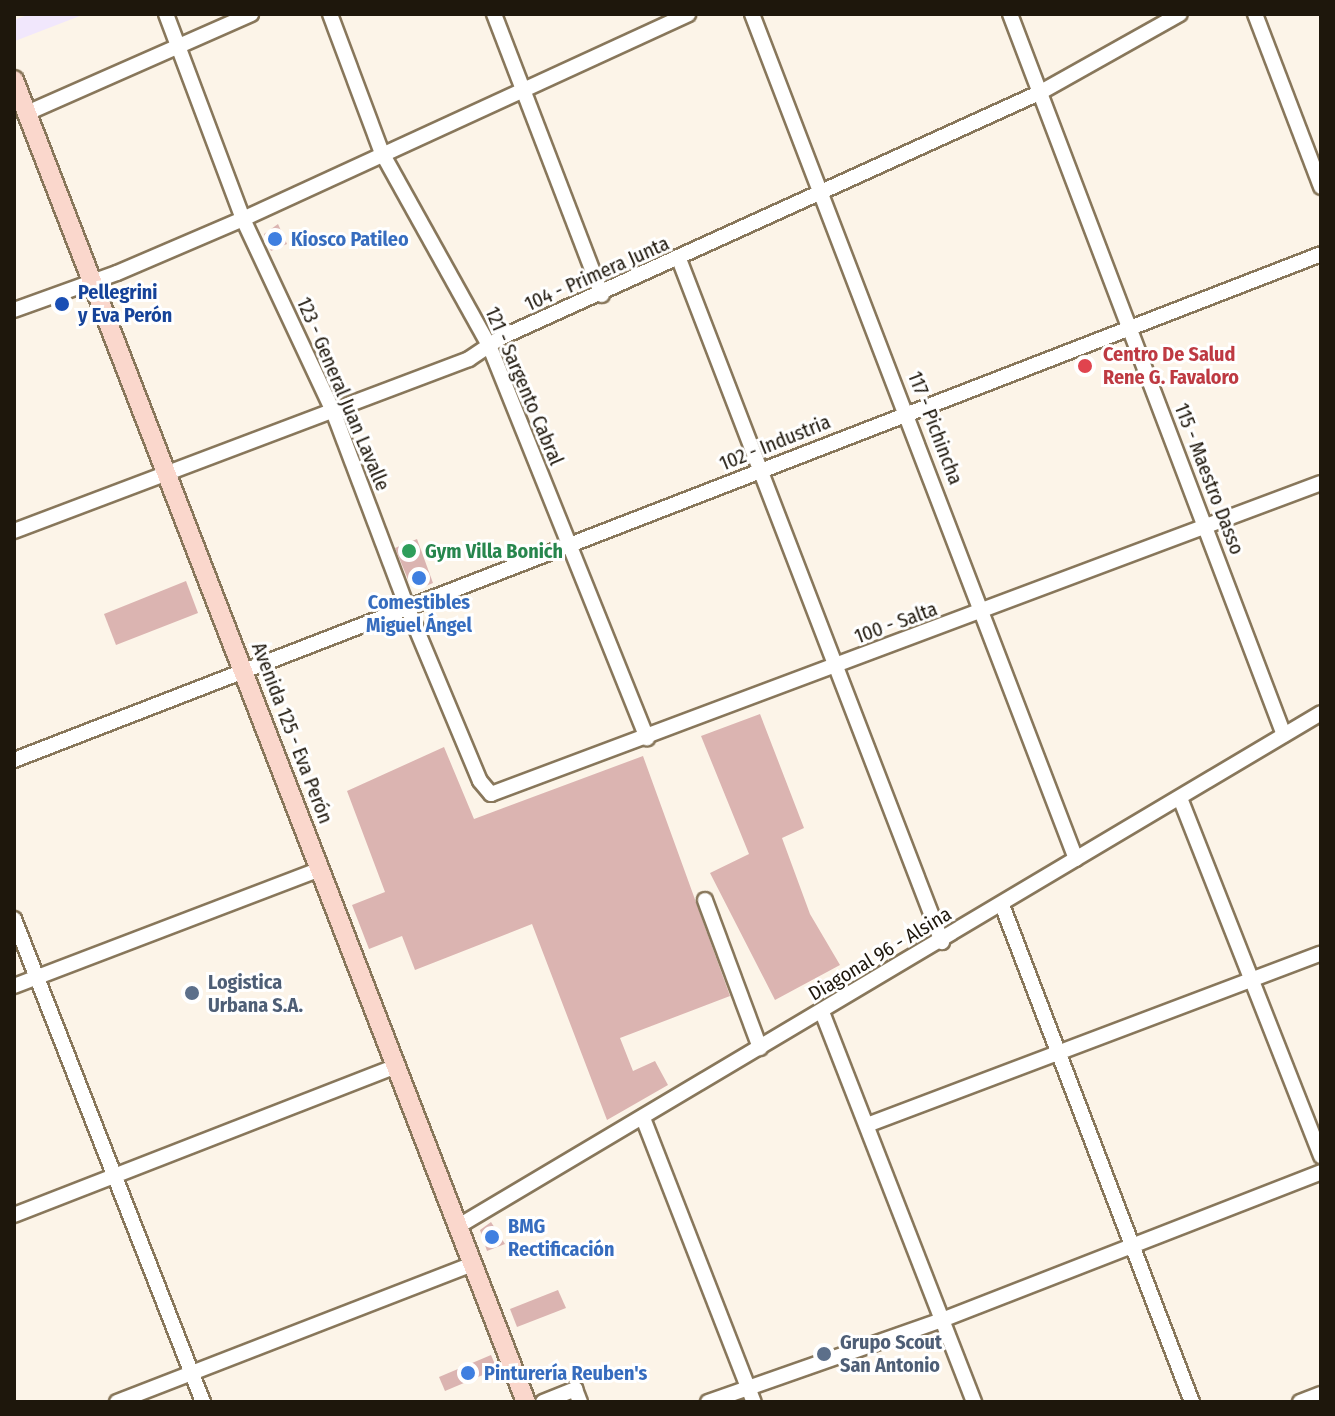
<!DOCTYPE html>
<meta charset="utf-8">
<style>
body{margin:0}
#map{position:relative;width:1335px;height:1416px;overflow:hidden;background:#fcf4e8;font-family:"Fira Sans Condensed",sans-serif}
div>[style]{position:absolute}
.education>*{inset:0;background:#f1e7fc}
.building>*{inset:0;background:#dbb4b1}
.roads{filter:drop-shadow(2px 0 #88775b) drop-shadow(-2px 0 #88775b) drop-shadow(0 2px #88775b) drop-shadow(0 -2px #88775b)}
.minor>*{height:14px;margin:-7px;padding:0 7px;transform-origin:7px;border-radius:7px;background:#fff}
.major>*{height:18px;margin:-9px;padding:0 9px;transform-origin:9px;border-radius:9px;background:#fad7cc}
.dots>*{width:22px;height:22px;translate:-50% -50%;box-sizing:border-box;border:4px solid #fff;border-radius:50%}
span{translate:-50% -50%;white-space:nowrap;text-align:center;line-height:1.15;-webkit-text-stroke:6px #fff;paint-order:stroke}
.shop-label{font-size:20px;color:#366cbe;font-weight:700}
.left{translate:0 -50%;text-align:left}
.street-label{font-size:20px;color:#1e170c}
.transit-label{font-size:20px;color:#164399;font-weight:700}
.health-label{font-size:20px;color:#be3a42;font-weight:700}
.leisure-label{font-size:20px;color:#27864d;font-weight:700}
.service-label{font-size:20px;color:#4e5e75;font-weight:700}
.frame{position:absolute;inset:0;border:16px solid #1e170c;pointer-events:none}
</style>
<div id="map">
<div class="education">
<i style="clip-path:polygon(30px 14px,85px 14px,15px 41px,14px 20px)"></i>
</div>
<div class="building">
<i style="clip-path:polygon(278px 224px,287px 244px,271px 251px,264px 234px)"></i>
<i style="clip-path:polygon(417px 539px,433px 583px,421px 588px,409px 582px,395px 548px)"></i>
<i style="clip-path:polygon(186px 581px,198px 613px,116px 645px,104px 614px)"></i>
<i style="clip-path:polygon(760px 714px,804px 828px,782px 838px,810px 914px,840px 965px,775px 1000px,710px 873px,749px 854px,701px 736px)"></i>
<i style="clip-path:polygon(444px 747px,474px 819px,643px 756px,730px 996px,620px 1038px,633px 1071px,655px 1061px,668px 1085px,607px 1120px,532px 924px,415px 970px,402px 936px,369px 949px,352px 905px,385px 892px,347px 791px)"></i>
<i style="clip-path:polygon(491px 1222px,505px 1244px,487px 1251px,480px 1230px)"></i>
<i style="clip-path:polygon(558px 1290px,566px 1308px,517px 1327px,510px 1309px)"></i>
<i style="clip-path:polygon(491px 1355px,497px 1369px,445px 1391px,439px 1377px)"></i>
</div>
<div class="roads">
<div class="minor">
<i style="left:166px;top:14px;width:219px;rotate:69.4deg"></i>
<i style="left:243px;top:219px;width:212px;rotate:64.9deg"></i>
<i style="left:333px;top:411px;width:212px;rotate:69.3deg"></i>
<i style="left:408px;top:609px;width:186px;rotate:67.3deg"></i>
<i style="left:480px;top:781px;width:17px;rotate:50deg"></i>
<i style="left:491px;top:794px;width:886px;rotate:-20.54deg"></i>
<i style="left:330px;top:14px;width:148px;rotate:69.5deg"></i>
<i style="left:382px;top:153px;width:220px;rotate:60.9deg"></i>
<i style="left:489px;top:345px;width:424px;rotate:68.1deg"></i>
<i style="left:494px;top:14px;width:301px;rotate:69deg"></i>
<i style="left:752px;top:14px;width:905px;rotate:69.02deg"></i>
<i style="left:1010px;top:14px;width:771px;rotate:69.19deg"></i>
<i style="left:1255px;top:14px;width:185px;rotate:69.1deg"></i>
<i style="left:27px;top:113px;width:245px;rotate:-23.8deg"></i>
<i style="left:679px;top:259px;width:732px;rotate:68.94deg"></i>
<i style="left:14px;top:310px;width:109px;rotate:-19.8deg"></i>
<i style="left:117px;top:273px;width:137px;rotate:-23.2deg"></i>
<i style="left:243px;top:219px;width:490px;rotate:-24.7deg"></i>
<i style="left:14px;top:531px;width:486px;rotate:-20.7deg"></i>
<i style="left:469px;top:359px;width:40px;rotate:-34deg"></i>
<i style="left:502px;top:337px;width:592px;rotate:-24.44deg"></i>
<i style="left:1041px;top:92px;width:159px;rotate:-29.3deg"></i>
<i style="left:14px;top:760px;width:1402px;rotate:-21.16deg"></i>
<i style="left:1180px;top:798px;width:385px;rotate:68.5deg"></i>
<i style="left:705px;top:900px;width:158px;rotate:69.6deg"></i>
<i style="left:1002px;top:905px;width:532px;rotate:69.08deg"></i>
<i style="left:14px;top:919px;width:519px;rotate:68.63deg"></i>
<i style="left:14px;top:986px;width:328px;rotate:-20.9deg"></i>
<i style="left:822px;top:1012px;width:419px;rotate:68.7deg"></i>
<i style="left:643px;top:1118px;width:305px;rotate:68.7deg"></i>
<i style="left:867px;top:1125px;width:485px;rotate:-20.7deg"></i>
<i style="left:14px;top:1215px;width:411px;rotate:-21.3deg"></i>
<i style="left:457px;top:1227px;width:1005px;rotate:-30.75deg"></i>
<i style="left:117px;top:1402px;width:380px;rotate:-21.2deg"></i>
<i style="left:543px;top:1402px;width:35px;rotate:-22deg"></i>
<i style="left:575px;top:1389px;width:14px;rotate:69deg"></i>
<i style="left:708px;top:1402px;width:248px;rotate:-19.3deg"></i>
<i style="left:942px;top:1320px;width:407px;rotate:-21.3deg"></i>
<i style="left:1300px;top:1402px;width:22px;rotate:-21deg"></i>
</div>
<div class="major">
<i style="left:14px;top:80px;width:1418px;rotate:68.83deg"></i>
</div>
</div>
<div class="dots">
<i style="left:275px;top:239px;background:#3f7fe0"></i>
<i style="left:62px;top:304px;background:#1a4fb4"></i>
<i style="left:1085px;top:366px;background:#e0444e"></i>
<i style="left:409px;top:551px;background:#2e9e5b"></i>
<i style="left:419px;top:578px;background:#3f7fe0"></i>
<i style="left:192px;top:993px;background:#5c6f8a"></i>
<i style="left:492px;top:1237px;background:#3f7fe0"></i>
<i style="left:824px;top:1354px;background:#5c6f8a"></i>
<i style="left:468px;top:1373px;background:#3f7fe0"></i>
</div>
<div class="shop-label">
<span class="left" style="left:291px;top:239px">Kiosco Patileo</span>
<span style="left:419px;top:614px">Comestibles<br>Miguel Ángel</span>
<span class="left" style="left:508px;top:1238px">BMG<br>Rectificación</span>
<span class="left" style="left:484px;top:1373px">Pinturería Reuben's</span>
</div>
<div class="street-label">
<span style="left:597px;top:274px;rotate:-24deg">104 - Primera Junta</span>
<span style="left:524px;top:386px;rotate:67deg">121 - Sargento Cabral</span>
<span style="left:343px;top:394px;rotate:67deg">123 - General Juan Lavalle</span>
<span style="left:935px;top:428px;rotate:69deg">117 - Pichincha</span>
<span style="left:775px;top:443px;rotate:-22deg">102 - Industria</span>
<span style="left:1209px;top:479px;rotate:69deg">115 - Maestro Dasso</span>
<span style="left:896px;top:623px;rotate:-20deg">100 - Salta</span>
<span style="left:292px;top:733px;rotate:69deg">Avenida 125 - Eva Perón</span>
<span style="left:880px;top:954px;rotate:-31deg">Diagonal 96 - Alsina</span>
</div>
<div class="transit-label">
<span class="left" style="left:78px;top:304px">Pellegrini<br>y Eva Perón</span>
</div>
<div class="health-label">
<span class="left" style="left:1103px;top:366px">Centro De Salud<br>Rene G. Favaloro</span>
</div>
<div class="leisure-label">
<span class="left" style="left:425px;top:551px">Gym Villa Bonich</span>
</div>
<div class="service-label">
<span class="left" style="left:208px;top:994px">Logistica<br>Urbana S.A.</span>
<span class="left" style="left:840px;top:1354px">Grupo Scout<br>San Antonio</span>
</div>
<div class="frame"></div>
</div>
